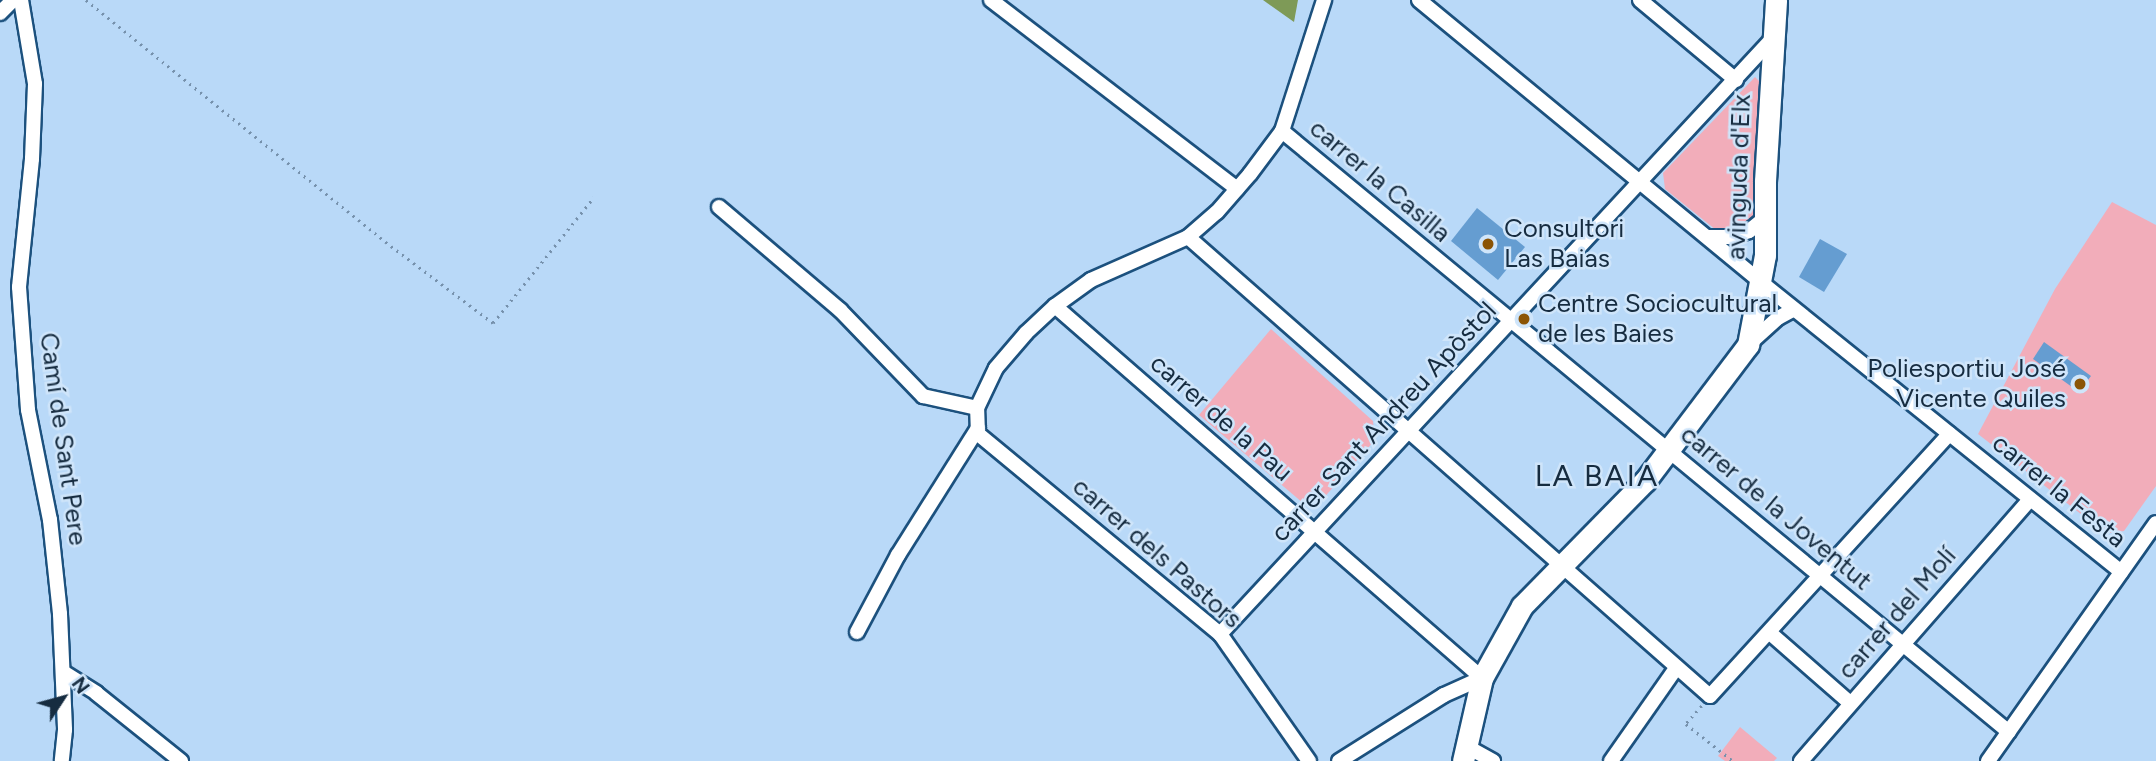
<!DOCTYPE html>
<meta charset="utf-8">
<style>
body{margin:0}
#map{position:relative;width:2156px;height:761px;overflow:hidden;background:#b9d9f8;font-family:Figtree,sans-serif}
div>[style]{position:absolute}
.green>*{inset:0;background:#f2adba}
.water>*{inset:0;background:#7e9a57}
.building>*{inset:0;background:#659dd1}
.path>*{height:2.5px;margin-top:-1.25px;transform-origin:0;background:repeating-linear-gradient(90deg,#7691ac 0 2px,transparent 0 7px)}
.roads{filter:drop-shadow(2px 0 #1c517e) drop-shadow(-2px 0 #1c517e) drop-shadow(0 2px #1c517e) drop-shadow(0 -2px #1c517e)}
.street>*{height:14px;margin:-7px;padding:0 7px;transform-origin:7px;border-radius:7px;background:#fff}
.secondary>*{height:21px;margin:-10.5px;padding:0 10.5px;transform-origin:10.5px;border-radius:10.5px;background:#fff}
.dots>*{width:19px;height:19px;translate:-50% -50%;box-sizing:border-box;border:4px solid #cfe5fa;border-radius:50%}
span{translate:-50% -50%;white-space:nowrap;text-align:center;line-height:1.15;-webkit-text-stroke:5px #cfe5fa;paint-order:stroke}
.street-label{font-size:26px;color:#162c40}
.poi-label{font-size:26px;color:#162c40}
.left{translate:0 -50%;text-align:left}
.right{translate:-100% -50%;text-align:right}
.quarter-label{font-size:30px;color:#162c40;letter-spacing:2px}
.north{position:absolute;left:28px;top:663px;width:70px;height:70px;-webkit-text-stroke:5px #cfe5fa;paint-order:stroke;rotate:54deg;font-size:19px;font-weight:700;line-height:28px;text-align:center;color:#162c40}
.north::after{content:'';display:block;margin:auto;width:24px;height:32px;background:#162c40;clip-path:polygon(50% 0,100% 100%,50% 72%,0 100%)}
</style>
<div id="map">
<div class="green">
<i style="clip-path:polygon(1755px 77px,1759px 81px,1754px 222px,1721px 234px,1665px 189px,1663px 173px)"></i>
<i style="clip-path:polygon(2112px 202px,2156px 225px,2156px 486px,2124px 531px,2112px 533px,2104px 532px,1978px 434px,2055px 289px)"></i>
<i style="clip-path:polygon(1271px 329px,1373px 421px,1375px 440px,1321px 501px,1311px 504px,1303px 503px,1199px 415px)"></i>
<i style="clip-path:polygon(1740px 727px,1777px 758px,1774px 761px,1725px 761px,1718px 756px)"></i>
</div>
<div class="water">
<i style="clip-path:polygon(1263px 0,1298px 0,1294px 22px)"></i>
</div>
<div class="building">
<i style="clip-path:polygon(1477px 208px,1525px 247px,1498px 280px,1451px 241px)"></i>
<i style="clip-path:polygon(1820px 239px,1847px 254px,1824px 292px,1799px 277px)"></i>
<i style="clip-path:polygon(2044px 342px,2091px 376px,2079px 392px,2033px 359px)"></i>
</div>
<div class="path">
<i style="left:86px;top:0;width:392px;rotate:38.9deg"></i>
<i style="left:391px;top:246px;width:128px;rotate:37deg"></i>
<i style="left:493px;top:323px;width:161px;rotate:-51.3deg"></i>
<i style="left:1702px;top:706px;width:24px;rotate:132deg"></i>
<i style="left:1686px;top:724px;width:60px;rotate:38.2deg"></i>
</div>
<div class="roads">
<div class="street">
<i style="left:21px;top:0;width:85px;rotate:80.5deg"></i>
<i style="left:35px;top:84px;width:75px;rotate:92.3deg"></i>
<i style="left:32px;top:159px;width:129px;rotate:95.8deg"></i>
<i style="left:19px;top:287px;width:123px;rotate:85.8deg"></i>
<i style="left:28px;top:410px;width:112px;rotate:78.7deg"></i>
<i style="left:50px;top:520px;width:95px;rotate:83.9deg"></i>
<i style="left:60px;top:614px;width:116px;rotate:87.5deg"></i>
<i style="left:65px;top:730px;width:31px;rotate:96deg"></i>
<i style="left:991px;top:0;width:310px;rotate:37.5deg"></i>
<i style="left:1419px;top:0;width:445px;rotate:39.5deg"></i>
<i style="left:1762px;top:283px;width:461px;rotate:38.8deg"></i>
<i style="left:1640px;top:0;width:125px;rotate:39.8deg"></i>
<i style="left:0;top:13px;width:18px;rotate:-45deg"></i>
<i style="left:1282px;top:131px;width:943px;rotate:39.58deg"></i>
<i style="left:719px;top:207px;width:159px;rotate:40.4deg"></i>
<i style="left:840px;top:310px;width:120px;rotate:46deg"></i>
<i style="left:923px;top:396px;width:55px;rotate:12.5deg"></i>
<i style="left:1188px;top:237px;width:695px;rotate:41.33deg"></i>
<i style="left:1710px;top:696px;width:355px;rotate:-47.6deg"></i>
<i style="left:1708px;top:237px;width:23px"></i>
<i style="left:1731px;top:237px;width:19px;rotate:-18deg"></i>
<i style="left:1749px;top:231px;width:21px;rotate:-39deg"></i>
<i style="left:1055px;top:306px;width:566px;rotate:41.06deg"></i>
<i style="left:1482px;top:678px;width:42px;rotate:155.9deg"></i>
<i style="left:1444px;top:695px;width:124px;rotate:147.8deg"></i>
<i style="left:1749px;top:344px;width:39px;rotate:-42deg"></i>
<i style="left:1778px;top:318px;width:18px;rotate:-29deg"></i>
<i style="left:857px;top:632px;width:87px;rotate:-62deg"></i>
<i style="left:898px;top:555px;width:150px;rotate:-57.8deg"></i>
<i style="left:1770px;top:633px;width:106px;rotate:41.2deg"></i>
<i style="left:1220px;top:634px;width:813px;rotate:-47.14deg"></i>
<i style="left:63px;top:672px;width:39px;rotate:32deg"></i>
<i style="left:96px;top:693px;width:109px;rotate:38.7deg"></i>
<i style="left:1466px;top:746px;width:31px;rotate:29deg"></i>
<i style="left:1309px;top:761px;width:155px;rotate:-125deg"></i>
<i style="left:1220px;top:634px;width:314px;rotate:-140.4deg"></i>
<i style="left:978px;top:434px;width:26px;rotate:-92deg"></i>
<i style="left:977px;top:408px;width:44px;rotate:-64.6deg"></i>
<i style="left:996px;top:368px;width:46px;rotate:-49.4deg"></i>
<i style="left:1026px;top:333px;width:40px;rotate:-43deg"></i>
<i style="left:1055px;top:306px;width:44px;rotate:-35.8deg"></i>
<i style="left:1091px;top:280px;width:106px;rotate:-23.9deg"></i>
<i style="left:1188px;top:237px;width:38px;rotate:-41deg"></i>
<i style="left:1217px;top:212px;width:50px;rotate:-49deg"></i>
<i style="left:1250px;top:174px;width:54px;rotate:-53.3deg"></i>
<i style="left:1282px;top:131px;width:138px;rotate:-72.2deg"></i>
<i style="left:1611px;top:761px;width:113px;rotate:-55deg"></i>
<i style="left:1801px;top:761px;width:348px;rotate:-48.8deg"></i>
<i style="left:1988px;top:761px;width:291px;rotate:-54.8deg"></i>
</div>
<div class="secondary">
<i style="left:1463px;top:761px;width:85px;rotate:-77.1deg"></i>
<i style="left:1482px;top:678px;width:82px;rotate:-60.9deg"></i>
<i style="left:1522px;top:606px;width:175px;rotate:-45.5deg"></i>
<i style="left:1645px;top:481px;width:171px;rotate:-52.9deg"></i>
<i style="left:1748px;top:345px;width:92px;rotate:-79.3deg"></i>
<i style="left:1765px;top:255px;width:74px;rotate:-90deg"></i>
<i style="left:1765px;top:181px;width:181px;rotate:-86.5deg"></i>
</div>
</div>
<div class="dots">
<i style="left:1488px;top:244px;background:#8b5405"></i>
<i style="left:1524px;top:319px;background:#8b5405"></i>
<i style="left:2080px;top:384px;background:#8b5405"></i>
</div>
<div class="street-label">
<span style="left:1739px;top:177px;rotate:-88deg">avinguda d'Elx</span>
<span style="left:1380px;top:181px;rotate:40deg">carrer la Casilla</span>
<span style="left:1221px;top:418px;rotate:41deg">carrer de la Pau</span>
<span style="left:1384px;top:422px;rotate:-47deg">carrer Sant Andreu Apòstol</span>
<span style="left:63px;top:439px;rotate:82deg">Camí de Sant Pere</span>
<span style="left:2059px;top:491px;rotate:39deg">carrer la Festa</span>
<span style="left:1776px;top:508px;rotate:40deg">carrer de la Joventut</span>
<span style="left:1157px;top:553px;rotate:41deg">carrer dels Pastors</span>
<span style="left:1897px;top:613px;rotate:-49deg">carrer del Molí</span>
</div>
<div class="poi-label">
<span class="left" style="left:1504px;top:244px">Consultori<br>Las Baias</span>
<span class="left" style="left:1538px;top:319px">Centre Sociocultural<br>de les Baies</span>
<span class="right" style="left:2066px;top:384px">Poliesportiu José<br>Vicente Quiles</span>
</div>
<div class="quarter-label">
<span style="left:1597px;top:476px">LA BAIA</span>
</div>
<div class="north">N</div>
</div>
